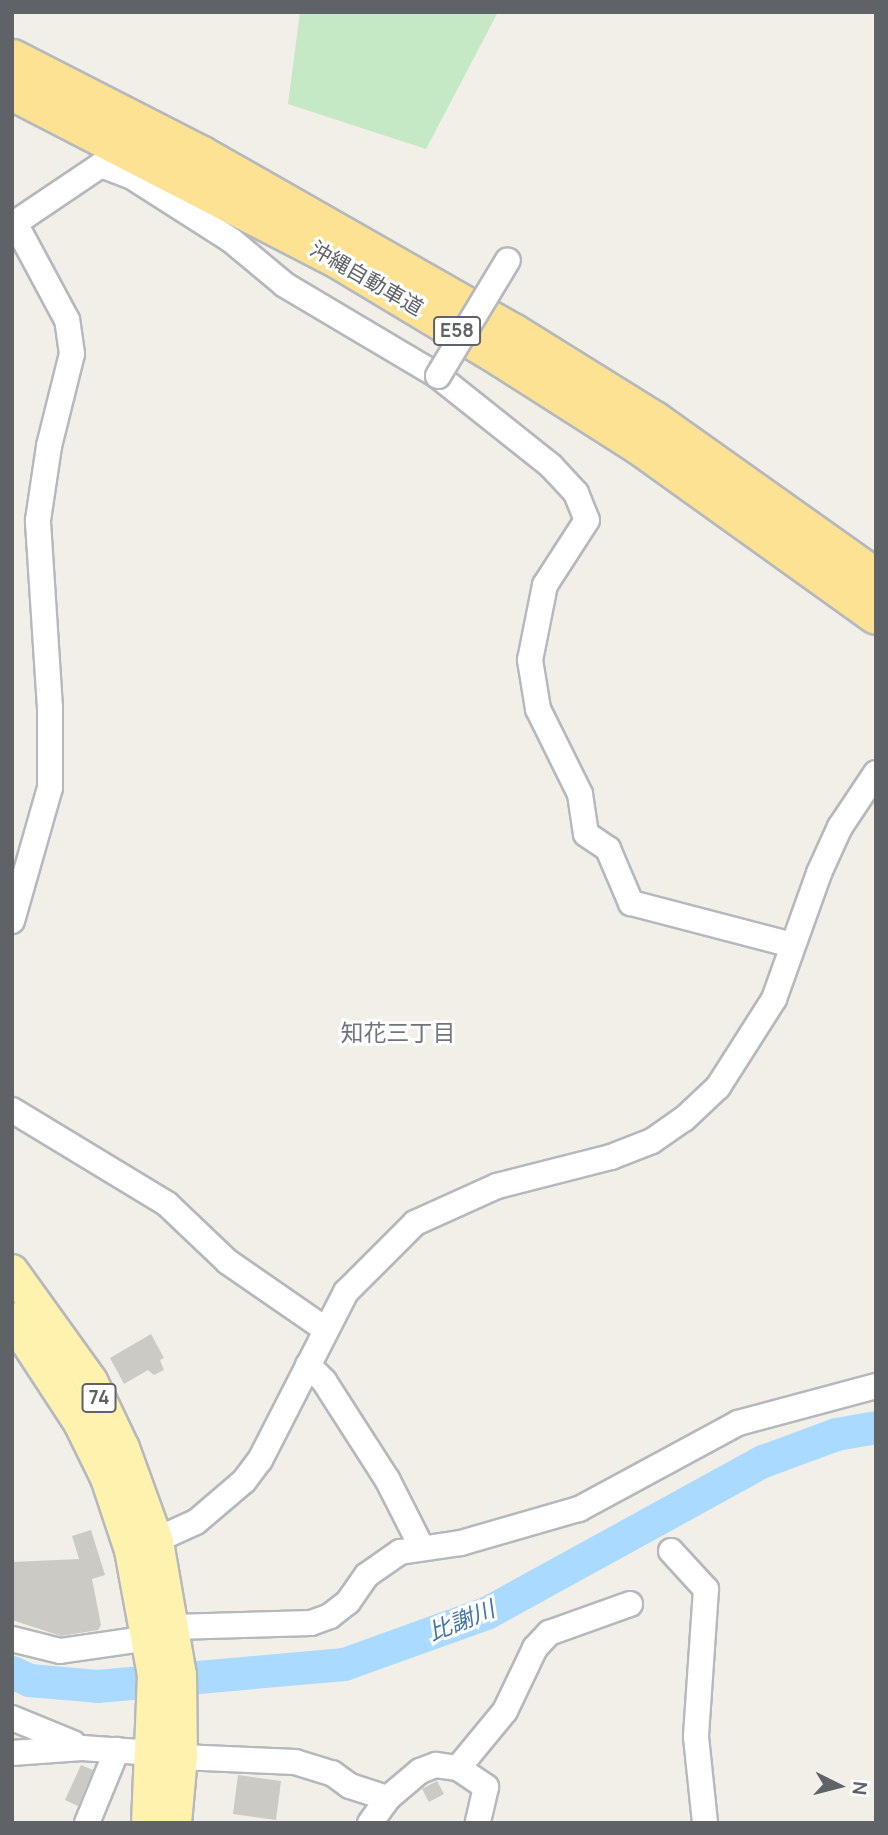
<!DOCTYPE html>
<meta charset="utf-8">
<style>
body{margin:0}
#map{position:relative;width:888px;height:1835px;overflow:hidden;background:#f1efe8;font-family:Manrope,"Noto Sans JP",sans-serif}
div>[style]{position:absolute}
.green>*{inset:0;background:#c5e8c5}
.river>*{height:33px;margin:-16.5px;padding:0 16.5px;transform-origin:16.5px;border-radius:16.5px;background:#aadaff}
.building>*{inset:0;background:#cccac5}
.roads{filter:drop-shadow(2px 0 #b5b8bc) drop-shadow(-2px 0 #b5b8bc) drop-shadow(0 2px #b5b8bc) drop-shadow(0 -2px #b5b8bc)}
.minor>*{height:24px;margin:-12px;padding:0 12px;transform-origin:12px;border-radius:12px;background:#fff}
.major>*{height:32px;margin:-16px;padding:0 16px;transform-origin:16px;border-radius:16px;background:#fff2af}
.highway>*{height:37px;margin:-18.5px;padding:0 18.5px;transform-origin:18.5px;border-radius:18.5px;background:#fde293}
.bridges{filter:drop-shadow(2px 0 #b5b8bc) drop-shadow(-2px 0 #b5b8bc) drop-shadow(0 2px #b5b8bc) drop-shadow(0 -2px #b5b8bc)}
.minor-bridge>*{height:24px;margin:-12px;padding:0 12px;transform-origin:12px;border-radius:12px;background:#fff}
span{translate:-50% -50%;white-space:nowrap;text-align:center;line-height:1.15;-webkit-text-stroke:6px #fff;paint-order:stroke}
.shield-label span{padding:2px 5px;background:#fff;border:2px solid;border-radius:5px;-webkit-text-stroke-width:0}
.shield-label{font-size:19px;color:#5f6368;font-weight:700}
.street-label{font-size:21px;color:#5f6368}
.neighbourhood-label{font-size:23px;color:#70757a}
.water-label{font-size:23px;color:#4174aa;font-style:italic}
.frame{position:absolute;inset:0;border:14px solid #5f6368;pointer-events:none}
.north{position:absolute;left:804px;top:1751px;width:70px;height:70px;-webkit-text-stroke:5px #fff;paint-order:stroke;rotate:96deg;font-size:19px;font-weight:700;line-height:28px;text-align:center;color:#5f6368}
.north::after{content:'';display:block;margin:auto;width:24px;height:32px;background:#5f6368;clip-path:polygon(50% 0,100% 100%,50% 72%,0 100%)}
</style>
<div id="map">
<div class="green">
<i style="clip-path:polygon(300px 12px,498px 12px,426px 149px,288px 104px)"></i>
</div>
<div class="river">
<i style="left:12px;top:1672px;width:19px;rotate:25deg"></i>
<i style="left:29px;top:1680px;width:68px;rotate:5deg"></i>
<i style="left:97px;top:1686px;width:248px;rotate:-5.1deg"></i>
<i style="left:344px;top:1664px;width:151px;rotate:-19.8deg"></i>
<i style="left:486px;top:1613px;width:316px;rotate:-28.8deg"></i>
<i style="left:763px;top:1461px;width:78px;rotate:-20.3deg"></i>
<i style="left:836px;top:1434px;width:41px;rotate:-9.9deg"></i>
</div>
<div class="building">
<i style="clip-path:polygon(151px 1334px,164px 1358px,160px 1360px,164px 1370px,154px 1375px,148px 1370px,124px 1384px,110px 1358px)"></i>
<i style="clip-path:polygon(91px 1530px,105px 1575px,92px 1579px,101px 1625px,98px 1630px,61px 1636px,12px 1620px,12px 1562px,79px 1559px,72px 1536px)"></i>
<i style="clip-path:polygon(81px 1765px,93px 1770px,78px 1806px,65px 1800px)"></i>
<i style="clip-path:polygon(238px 1775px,281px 1781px,276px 1820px,233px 1814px)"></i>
<i style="clip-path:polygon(437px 1781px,444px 1794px,429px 1802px,422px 1789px)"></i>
</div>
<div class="roads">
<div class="minor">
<i style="left:12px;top:921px;width:138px;rotate:-74.1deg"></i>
<i style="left:50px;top:788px;width:80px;rotate:-90deg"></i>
<i style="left:50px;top:708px;width:188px;rotate:-93.7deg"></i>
<i style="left:38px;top:520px;width:75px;rotate:-81.5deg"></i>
<i style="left:49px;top:446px;width:95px;rotate:-76deg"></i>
<i style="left:72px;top:354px;width:34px;rotate:-98deg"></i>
<i style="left:67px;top:320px;width:110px;rotate:-118.2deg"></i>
<i style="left:15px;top:223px;width:104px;rotate:-34deg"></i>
<i style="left:101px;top:165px;width:33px;rotate:21deg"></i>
<i style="left:132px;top:177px;width:117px;rotate:32.5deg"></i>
<i style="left:231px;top:240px;width:70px;rotate:39.8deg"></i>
<i style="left:285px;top:285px;width:178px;rotate:30.7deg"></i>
<i style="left:438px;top:376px;width:144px;rotate:38.5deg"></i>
<i style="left:551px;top:466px;width:37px;rotate:47deg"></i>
<i style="left:576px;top:493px;width:29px;rotate:68deg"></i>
<i style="left:587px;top:520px;width:77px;rotate:122.9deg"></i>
<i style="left:545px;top:585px;width:76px;rotate:101.3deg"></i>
<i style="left:530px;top:660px;width:50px;rotate:80.7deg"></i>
<i style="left:538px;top:709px;width:95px;rotate:63.7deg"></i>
<i style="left:580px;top:794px;width:40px;rotate:81.5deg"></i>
<i style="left:586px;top:834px;width:27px;rotate:34deg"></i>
<i style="left:608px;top:849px;width:59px;rotate:66.9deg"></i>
<i style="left:631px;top:903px;width:166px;rotate:14.6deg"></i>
<i style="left:12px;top:1110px;width:181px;rotate:31.2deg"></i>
<i style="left:167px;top:1204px;width:84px;rotate:43.6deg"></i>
<i style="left:228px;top:1262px;width:118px;rotate:34.6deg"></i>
<i style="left:308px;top:1365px;width:23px;rotate:45deg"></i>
<i style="left:324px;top:1381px;width:117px;rotate:57.3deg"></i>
<i style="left:387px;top:1479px;width:75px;rotate:63.1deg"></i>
<i style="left:143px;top:1546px;width:58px;rotate:-24.4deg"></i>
<i style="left:196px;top:1522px;width:63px;rotate:-40.5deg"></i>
<i style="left:244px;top:1481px;width:26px;rotate:-53deg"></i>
<i style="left:260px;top:1460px;width:189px;rotate:-62.9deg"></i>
<i style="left:346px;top:1292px;width:98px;rotate:-45deg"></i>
<i style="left:415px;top:1223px;width:90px;rotate:-24.3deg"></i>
<i style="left:497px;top:1186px;width:118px;rotate:-14.3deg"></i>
<i style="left:611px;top:1157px;width:44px;rotate:-21.3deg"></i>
<i style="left:652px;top:1141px;width:39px;rotate:-35deg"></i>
<i style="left:684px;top:1119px;width:47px;rotate:-43.3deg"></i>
<i style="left:718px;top:1087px;width:104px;rotate:-57.5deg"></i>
<i style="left:774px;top:999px;width:134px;rotate:-70.3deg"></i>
<i style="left:819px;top:873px;width:51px;rotate:-65.5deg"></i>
<i style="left:840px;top:827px;width:65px;rotate:-56.3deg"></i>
<i style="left:671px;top:1551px;width:52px;rotate:47.4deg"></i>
<i style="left:706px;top:1589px;width:148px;rotate:93.9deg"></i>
<i style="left:696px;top:1737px;width:86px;rotate:84deg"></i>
<i style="left:174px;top:1627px;width:137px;rotate:-1.7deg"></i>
<i style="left:311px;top:1623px;width:20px;rotate:-20deg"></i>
<i style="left:330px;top:1616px;width:23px;rotate:-38deg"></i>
<i style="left:348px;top:1602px;width:33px;rotate:-55deg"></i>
<i style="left:367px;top:1575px;width:40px;rotate:-34.9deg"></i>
<i style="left:400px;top:1552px;width:62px;rotate:-8.4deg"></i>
<i style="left:461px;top:1543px;width:123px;rotate:-16.1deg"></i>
<i style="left:579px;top:1509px;width:181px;rotate:-28.4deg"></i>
<i style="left:738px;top:1423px;width:143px;rotate:-15deg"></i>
<i style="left:12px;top:1639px;width:49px;rotate:14deg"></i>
<i style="left:60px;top:1651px;width:90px;rotate:-8.3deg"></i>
<i style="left:12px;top:1718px;width:66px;rotate:22.3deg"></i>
<i style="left:12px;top:1753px;width:70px;rotate:-4.1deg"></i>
<i style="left:82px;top:1748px;width:72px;rotate:4deg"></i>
<i style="left:181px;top:1757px;width:114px;rotate:2.5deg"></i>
<i style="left:295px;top:1762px;width:39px;rotate:17deg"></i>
<i style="left:332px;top:1773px;width:22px;rotate:36deg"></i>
<i style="left:350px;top:1786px;width:40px;rotate:18deg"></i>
<i style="left:388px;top:1798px;width:42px;rotate:-40.2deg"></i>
<i style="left:420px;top:1771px;width:17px;rotate:-21deg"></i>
<i style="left:436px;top:1765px;width:22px;rotate:8deg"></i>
<i style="left:458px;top:1768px;width:34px;rotate:34deg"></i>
<i style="left:486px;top:1787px;width:37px;rotate:103deg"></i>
<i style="left:458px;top:1768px;width:74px;rotate:-50.5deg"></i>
<i style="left:505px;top:1711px;width:70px;rotate:-64.5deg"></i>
<i style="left:535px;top:1648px;width:21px;rotate:-47deg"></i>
<i style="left:549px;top:1633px;width:86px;rotate:-19.7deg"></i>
<i style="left:87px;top:1823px;width:79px;rotate:-67.7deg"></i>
<i style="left:370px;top:1823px;width:31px;rotate:-54deg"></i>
</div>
<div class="major">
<i style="left:12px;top:1271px;width:135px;rotate:54.3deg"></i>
<i style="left:91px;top:1381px;width:74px;rotate:64.5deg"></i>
<i style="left:123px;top:1448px;width:100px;rotate:70.1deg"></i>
<i style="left:157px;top:1542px;width:135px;rotate:80.2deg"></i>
<i style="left:180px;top:1675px;width:82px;rotate:89.3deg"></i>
<i style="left:181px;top:1757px;width:66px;rotate:95.2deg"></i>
<i style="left:12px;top:1319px;width:124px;rotate:56.8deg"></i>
<i style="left:80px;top:1423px;width:61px;rotate:63.9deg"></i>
<i style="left:107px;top:1478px;width:76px;rotate:71.6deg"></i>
<i style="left:131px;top:1550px;width:127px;rotate:79.6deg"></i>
<i style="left:154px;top:1675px;width:148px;rotate:92.3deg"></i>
</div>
<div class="highway">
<i style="left:12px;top:58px;width:211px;rotate:27.1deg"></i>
<i style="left:200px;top:154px;width:361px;rotate:29.7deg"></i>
<i style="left:514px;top:333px;width:165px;rotate:31.9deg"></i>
<i style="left:654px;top:420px;width:272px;rotate:35.4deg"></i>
<i style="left:12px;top:91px;width:368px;rotate:27.3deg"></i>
<i style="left:339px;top:260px;width:190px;rotate:31deg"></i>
<i style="left:502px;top:358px;width:164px;rotate:32.5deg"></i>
<i style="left:640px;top:446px;width:290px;rotate:35.6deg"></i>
</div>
</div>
<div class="bridges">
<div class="minor-bridge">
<i style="left:438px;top:376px;width:135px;rotate:-58.9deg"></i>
</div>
</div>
<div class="shield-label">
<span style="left:457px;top:331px">E58</span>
<span style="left:99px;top:1398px">74</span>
</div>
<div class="street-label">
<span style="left:367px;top:278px;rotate:30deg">沖縄自動車道</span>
</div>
<div class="neighbourhood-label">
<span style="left:398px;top:1032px">知花三丁目</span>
</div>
<div class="water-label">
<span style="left:461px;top:1620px;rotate:-22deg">比謝川</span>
</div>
<div class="frame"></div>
<div class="north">N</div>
</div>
